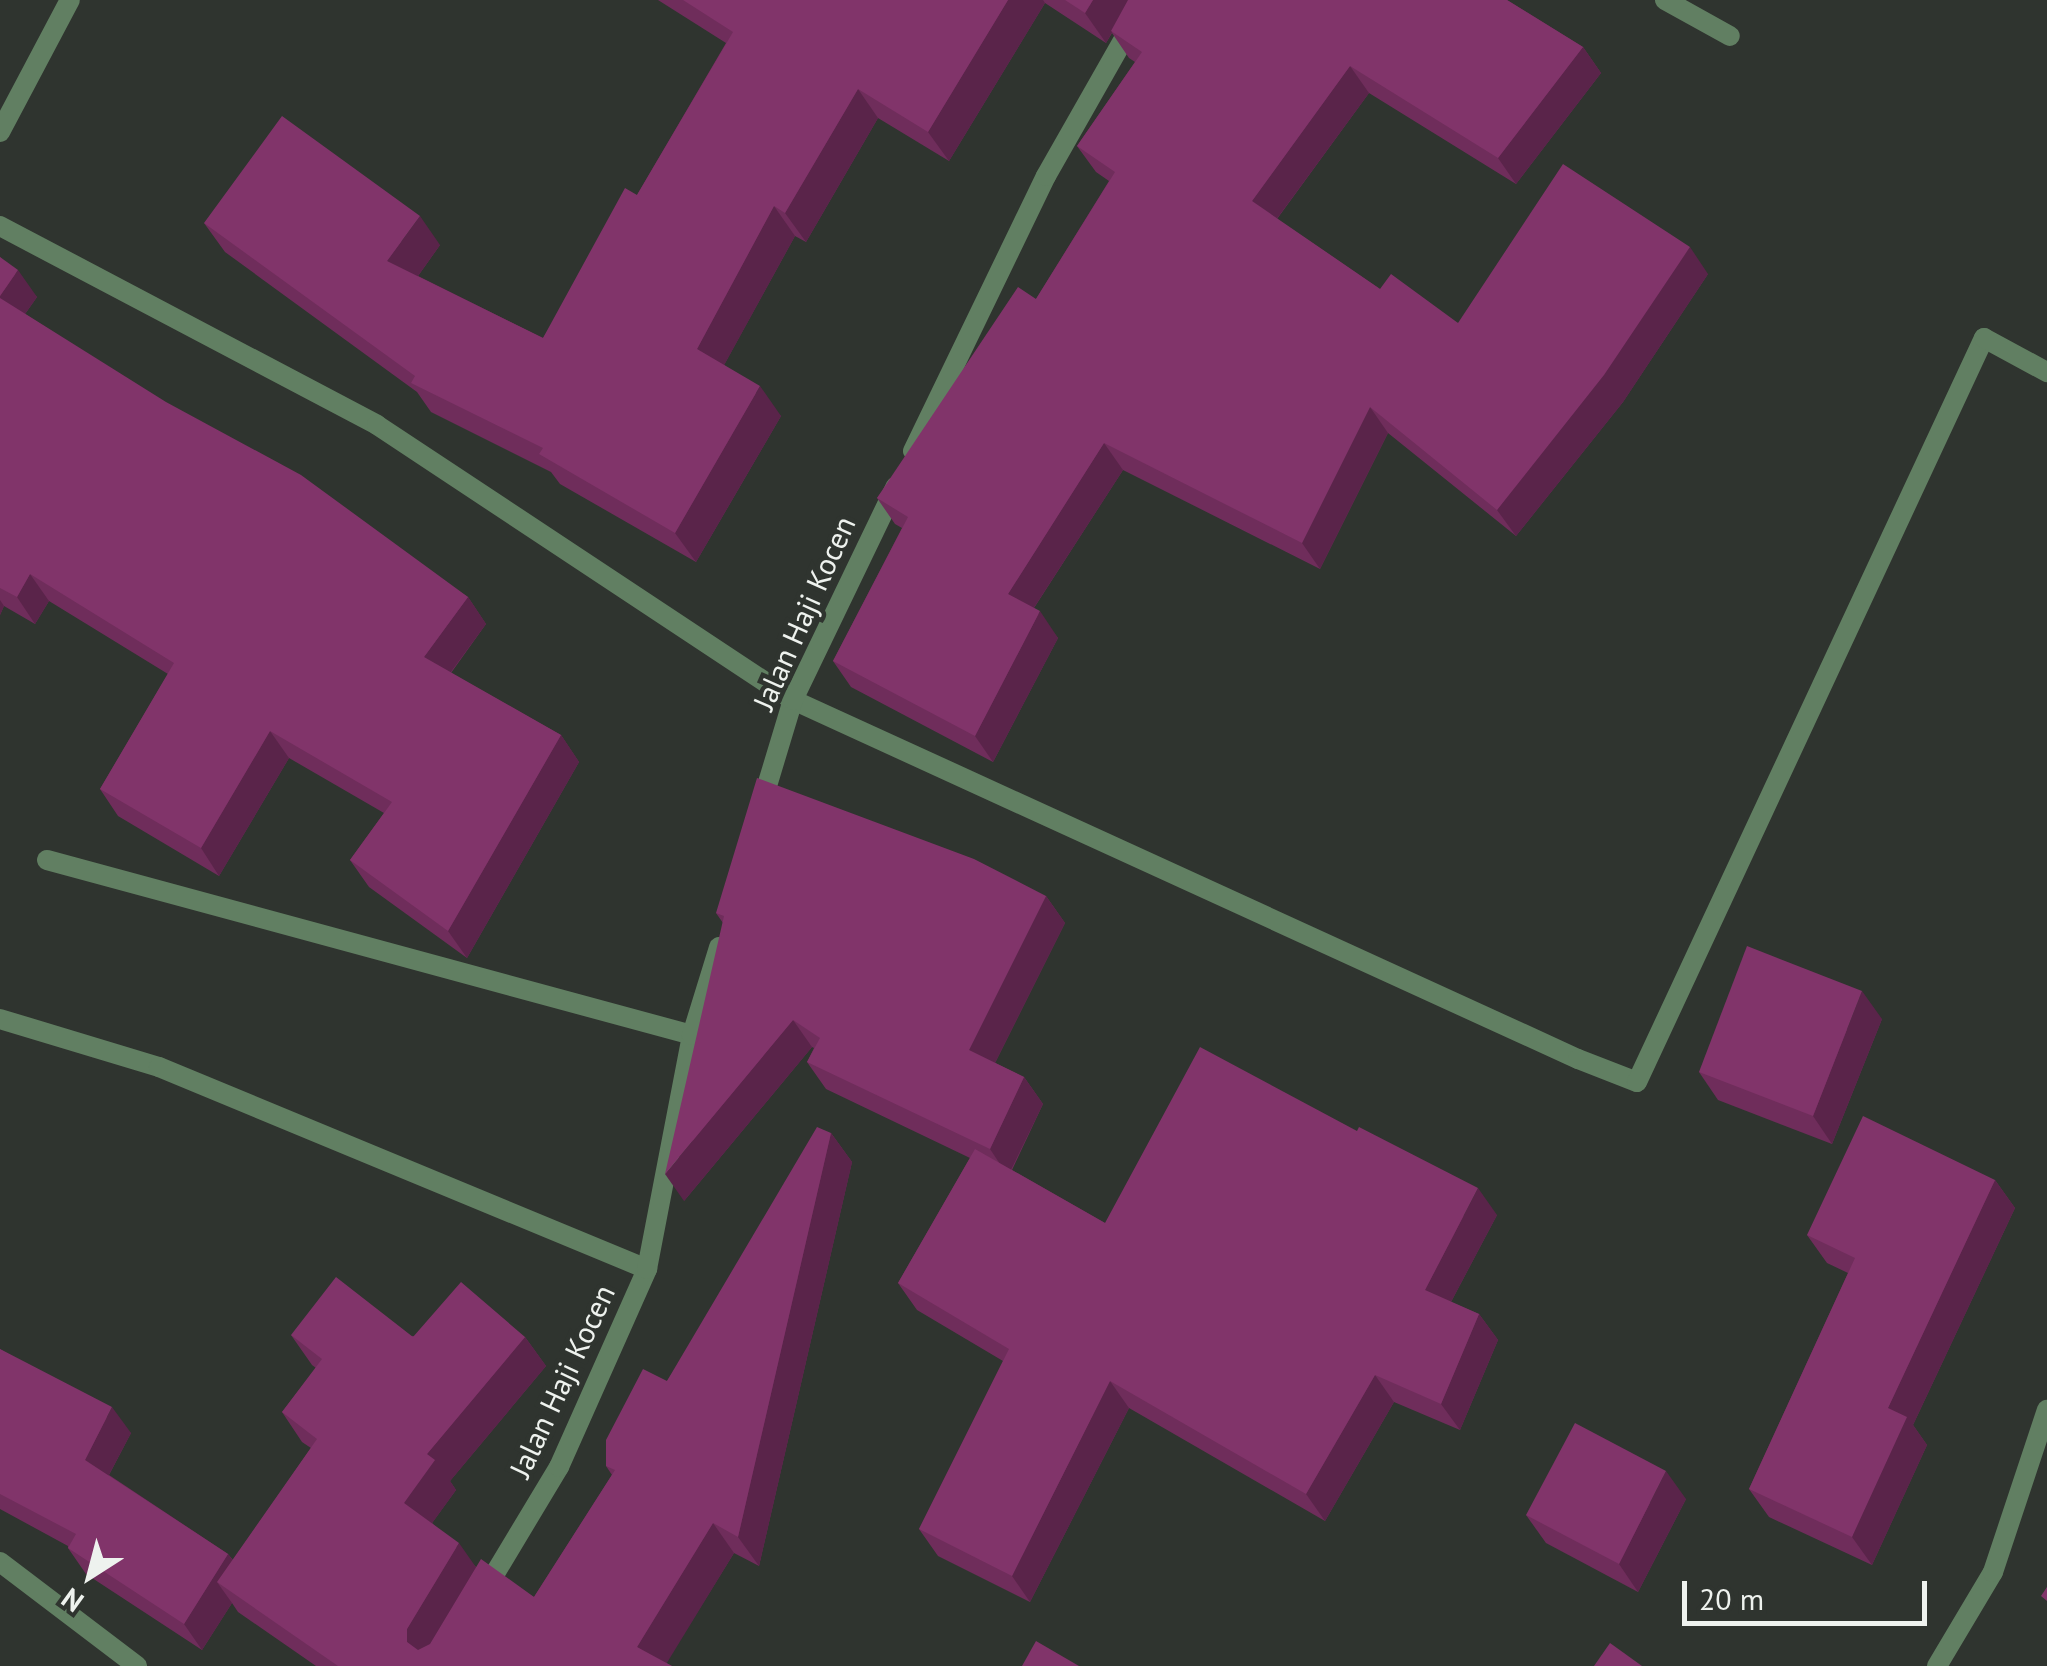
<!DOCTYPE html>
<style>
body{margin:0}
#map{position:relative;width:2047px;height:1666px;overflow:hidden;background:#2f342f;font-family:"PT Sans",sans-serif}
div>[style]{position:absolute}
.street>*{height:20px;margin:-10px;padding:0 10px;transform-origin:10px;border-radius:10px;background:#617f62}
.wall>*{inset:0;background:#6f2d5b}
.shaded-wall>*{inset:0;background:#5a244a}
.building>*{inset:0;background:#81346a}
span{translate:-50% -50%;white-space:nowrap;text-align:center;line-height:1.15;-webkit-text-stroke:9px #2f342f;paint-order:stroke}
.street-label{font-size:30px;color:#eef2ee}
.north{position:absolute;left:40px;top:1526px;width:100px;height:100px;-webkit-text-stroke:8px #2f342f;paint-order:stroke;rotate:216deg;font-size:28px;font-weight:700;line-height:40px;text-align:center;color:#eef2ee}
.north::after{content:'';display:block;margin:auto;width:35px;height:45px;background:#eef2ee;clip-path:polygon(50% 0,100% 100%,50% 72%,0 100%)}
.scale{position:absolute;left:1682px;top:1581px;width:245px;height:45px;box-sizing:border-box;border:5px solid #eef2ee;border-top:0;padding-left:12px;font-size:30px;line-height:35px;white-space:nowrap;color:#eef2ee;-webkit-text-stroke:8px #2f342f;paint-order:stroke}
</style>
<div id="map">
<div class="street">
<i style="left:1665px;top:0;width:74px;rotate:29deg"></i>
<i style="left:0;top:132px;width:149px;rotate:-62.1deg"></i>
<i style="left:0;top:226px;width:426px;rotate:27.8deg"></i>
<i style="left:377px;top:425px;width:499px;rotate:33.5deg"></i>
<i style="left:793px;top:700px;width:863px;rotate:24.58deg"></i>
<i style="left:1578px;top:1059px;width:63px;rotate:21.3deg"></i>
<i style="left:1637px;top:1082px;width:821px;rotate:-65deg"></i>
<i style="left:1984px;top:338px;width:72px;rotate:28.4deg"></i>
<i style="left:913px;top:451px;width:305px;rotate:-64.2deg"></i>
<i style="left:1046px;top:176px;width:202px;rotate:-60.4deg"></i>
<i style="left:760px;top:809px;width:114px;rotate:-73.2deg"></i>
<i style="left:793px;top:700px;width:237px;rotate:-64.3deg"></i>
<i style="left:47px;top:860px;width:668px;rotate:15.18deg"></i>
<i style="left:0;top:1019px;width:166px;rotate:16.8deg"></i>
<i style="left:159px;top:1067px;width:528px;rotate:22.49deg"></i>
<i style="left:0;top:1562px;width:172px;rotate:37.2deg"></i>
<i style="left:485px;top:1590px;width:144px;rotate:-59deg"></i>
<i style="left:559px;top:1467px;width:217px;rotate:-66deg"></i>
<i style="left:647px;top:1269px;width:238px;rotate:-79.1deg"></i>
<i style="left:692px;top:1035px;width:92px;rotate:-72.9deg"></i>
<i style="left:1937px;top:1666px;width:109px;rotate:-59.2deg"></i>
<i style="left:1993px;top:1572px;width:171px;rotate:-71.6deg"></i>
</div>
<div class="wall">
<i style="clip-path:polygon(658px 0,1507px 0,1583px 47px,1601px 73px,1516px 184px,1369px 93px,1277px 219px,1380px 289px,1458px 323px,1708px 274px,1623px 402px,1516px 536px,1388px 433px,1320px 569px,1123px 470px,1034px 608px,1058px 638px,993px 762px,851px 687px,833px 661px,902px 528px,895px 524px,877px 498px,1036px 299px,1109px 181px,1096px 172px,1077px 146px,1135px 62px,1129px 58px,1112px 33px,1106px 43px,1045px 3px,949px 161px,878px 118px,806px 242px,795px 236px,724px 365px,781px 416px,696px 562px,560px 484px,551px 472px,431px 412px,417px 392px,225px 252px,204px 223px,440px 245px,418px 276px,543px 338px,637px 195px,726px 43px)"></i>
<i style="clip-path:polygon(0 257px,37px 297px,25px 314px,468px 597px,486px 624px,451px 673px,561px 735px,579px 762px,467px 958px,369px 887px,350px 860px,384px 813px,289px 758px,219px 876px,118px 816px,100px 789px,168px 674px,49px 601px,35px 624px,4px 606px,0 615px)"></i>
<i style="clip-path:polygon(1046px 896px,1065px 923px,995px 1063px,1024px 1077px,1043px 1104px,1012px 1170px,1105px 1223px,1497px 1215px,1451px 1302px,1479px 1314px,1498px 1340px,1460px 1430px,1394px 1402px,1325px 1521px,1129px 1408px,1030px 1602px,938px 1556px,919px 1529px,1003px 1361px,917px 1310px,898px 1283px,970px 1158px,826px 1089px,807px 1062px,814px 1048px,812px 1047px,684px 1201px,723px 923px,716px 913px)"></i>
<i style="clip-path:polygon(1882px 1019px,1832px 1144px,1718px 1100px,1699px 1072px)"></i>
<i style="clip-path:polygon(831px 1133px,852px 1162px,759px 1566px,734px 1553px,666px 1663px,672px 1666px,316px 1666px,238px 1612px,232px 1603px,202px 1650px,86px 1574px,68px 1548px,68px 1546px,0 1509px,0 1349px,131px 1433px,109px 1475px,228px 1554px,233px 1560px,311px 1448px,302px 1442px,282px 1412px,316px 1368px,312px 1365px,291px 1335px,525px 1337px,546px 1366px,450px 1481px,456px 1490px,432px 1523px,476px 1567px,534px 1597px,612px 1475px,606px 1466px,667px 1381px)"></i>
<i style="clip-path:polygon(1995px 1180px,2015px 1208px,1913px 1425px,1927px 1445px,1872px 1565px,1769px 1517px,1749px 1489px,1848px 1273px,1827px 1263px,1807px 1235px)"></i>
<i style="clip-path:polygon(1686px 1499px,1638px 1592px,1546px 1543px,1526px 1515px)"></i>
</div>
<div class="shaded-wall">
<i style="clip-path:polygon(1008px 0,1043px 0,1045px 3px,949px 161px,928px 132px)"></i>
<i style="clip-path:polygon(1093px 0,1130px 0,1106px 43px,1085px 13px)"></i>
<i style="clip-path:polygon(1583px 47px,1601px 73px,1516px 184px,1498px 158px)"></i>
<i style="clip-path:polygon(1350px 66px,1369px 93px,1270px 228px,1252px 201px)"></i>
<i style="clip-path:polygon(858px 89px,878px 118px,806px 242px,785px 213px)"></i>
<i style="clip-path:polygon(774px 206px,795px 236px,717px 378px,697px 349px)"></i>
<i style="clip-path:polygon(420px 216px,440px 245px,408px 290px,387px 261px)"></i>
<i style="clip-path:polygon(1690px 247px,1708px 274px,1623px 402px,1516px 536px,1497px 510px)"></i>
<i style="clip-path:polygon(18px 270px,37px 297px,18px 324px,0 299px,0 296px)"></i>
<i style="clip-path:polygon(760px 386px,781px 416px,696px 562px,675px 533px)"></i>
<i style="clip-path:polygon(1370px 407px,1388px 433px,1320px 569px,1302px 543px)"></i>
<i style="clip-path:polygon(1104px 443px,1123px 470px,1026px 620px,1008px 594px)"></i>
<i style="clip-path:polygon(30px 574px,49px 601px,35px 624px,17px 597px)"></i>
<i style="clip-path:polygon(468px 597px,486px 624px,442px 684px,424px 657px)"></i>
<i style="clip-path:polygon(0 600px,4px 606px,0 615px)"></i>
<i style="clip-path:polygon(1040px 611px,1058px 638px,993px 762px,975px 736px)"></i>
<i style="clip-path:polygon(270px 731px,289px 758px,219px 876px,201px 848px)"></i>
<i style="clip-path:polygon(561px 735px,579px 762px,467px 958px,448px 931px)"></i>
<i style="clip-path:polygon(1046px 896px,1065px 923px,988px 1077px,969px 1050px)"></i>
<i style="clip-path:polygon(1862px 991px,1882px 1019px,1832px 1144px,1813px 1116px)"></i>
<i style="clip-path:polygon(793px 1020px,812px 1047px,684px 1201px,665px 1174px)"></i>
<i style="clip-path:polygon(1024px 1077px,1043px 1104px,1008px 1176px,990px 1149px)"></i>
<i style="clip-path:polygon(831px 1133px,852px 1162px,759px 1566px,738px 1537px)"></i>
<i style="clip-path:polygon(1995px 1180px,2015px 1208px,1913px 1425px,1927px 1445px,1872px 1565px,1852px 1537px,1888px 1408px)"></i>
<i style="clip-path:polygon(1478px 1188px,1497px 1215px,1443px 1317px,1425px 1290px)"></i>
<i style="clip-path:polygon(1479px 1314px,1498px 1340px,1460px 1430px,1441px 1404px)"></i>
<i style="clip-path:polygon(525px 1337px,546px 1366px,450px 1481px,456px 1490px,425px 1533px,404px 1503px,427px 1454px)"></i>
<i style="clip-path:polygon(1375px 1375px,1394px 1402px,1325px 1521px,1306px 1494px)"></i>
<i style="clip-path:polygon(1110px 1381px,1129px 1408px,1030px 1602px,1012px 1576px)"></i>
<i style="clip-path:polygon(112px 1407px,131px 1433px,103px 1486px,85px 1460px)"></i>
<i style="clip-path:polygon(1666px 1471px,1686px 1499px,1638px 1592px,1619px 1564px)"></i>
<i style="clip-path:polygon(713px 1523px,734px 1553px,665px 1666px,637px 1647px)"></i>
<i style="clip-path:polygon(459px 1543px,480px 1573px,428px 1659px,407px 1642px,407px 1629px)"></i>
<i style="clip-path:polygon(228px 1554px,246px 1579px,217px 1582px,232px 1603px,202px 1650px,184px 1624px)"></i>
</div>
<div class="building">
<i style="clip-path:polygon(683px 0,1008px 0,928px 132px,858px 89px,785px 213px,774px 206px,697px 349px,760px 386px,675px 533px,539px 454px,543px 448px,411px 383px,415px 376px,204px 223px,282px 116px,420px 216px,387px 261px,543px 338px,625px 188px,637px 195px,733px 32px)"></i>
<i style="clip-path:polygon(1065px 0,1093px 0,1085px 13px)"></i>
<i style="clip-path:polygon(1128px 0,1507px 0,1583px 47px,1498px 158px,1350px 66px,1252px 201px,1380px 289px,1391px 274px,1458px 323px,1563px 164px,1690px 247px,1604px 375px,1497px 510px,1370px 407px,1302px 543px,1104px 443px,1008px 594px,1040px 611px,975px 736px,833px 661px,908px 517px,877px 498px,1018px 287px,1036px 299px,1115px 172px,1077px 146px,1142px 52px,1111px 31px)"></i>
<i style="clip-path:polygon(0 257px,18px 270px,0 296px)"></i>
<i style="clip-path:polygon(0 298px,166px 402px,301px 475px,468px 597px,424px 657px,561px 735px,448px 931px,350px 860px,392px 802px,270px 731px,201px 848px,100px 789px,174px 663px,30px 574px,17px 597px,0 588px)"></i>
<i style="clip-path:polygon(757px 778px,974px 859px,1046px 896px,969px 1050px,1024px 1077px,990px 1149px,807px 1062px,820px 1038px,793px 1020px,665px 1174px,724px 916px,716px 913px)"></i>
<i style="clip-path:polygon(1747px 946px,1862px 991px,1813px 1116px,1699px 1072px)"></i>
<i style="clip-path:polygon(1200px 1047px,1357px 1131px,1359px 1127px,1478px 1188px,1425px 1290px,1479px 1314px,1441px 1404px,1375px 1375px,1306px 1494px,1110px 1381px,1012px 1576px,919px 1529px,1009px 1349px,898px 1283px,975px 1149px,1105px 1223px)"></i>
<i style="clip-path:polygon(1863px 1116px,1995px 1180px,1888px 1408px,1907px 1417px,1852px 1537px,1749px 1489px,1855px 1258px,1807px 1235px)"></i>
<i style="clip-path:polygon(817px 1127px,831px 1133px,738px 1537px,713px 1523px,637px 1647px,672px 1666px,338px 1666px,217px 1582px,317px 1439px,282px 1412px,322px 1359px,291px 1335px,336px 1277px,413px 1337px,461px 1282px,525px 1337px,427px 1454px,435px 1460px,404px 1503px,459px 1543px,407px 1629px,407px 1642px,418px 1650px,430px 1644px,481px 1559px,534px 1597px,615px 1470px,606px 1466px,606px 1440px,643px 1369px,667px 1381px)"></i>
<i style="clip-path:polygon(0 1349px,112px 1407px,85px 1460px,228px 1554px,184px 1624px,68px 1548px,76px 1534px,0 1494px)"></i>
<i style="clip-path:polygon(1575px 1423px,1666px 1471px,1619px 1564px,1526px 1515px)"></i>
<i style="clip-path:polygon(2047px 1587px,2047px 1601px,2041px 1596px)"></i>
<i style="clip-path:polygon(1036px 1641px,1079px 1666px,1022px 1666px)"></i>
<i style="clip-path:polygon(1610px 1643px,1642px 1666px,1594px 1666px)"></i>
</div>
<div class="street-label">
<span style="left:804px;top:613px;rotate:-66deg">Jalan Haji Kocen</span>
<span style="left:562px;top:1381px;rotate:-65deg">Jalan Haji Kocen</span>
</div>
<div class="north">N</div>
<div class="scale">20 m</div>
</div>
